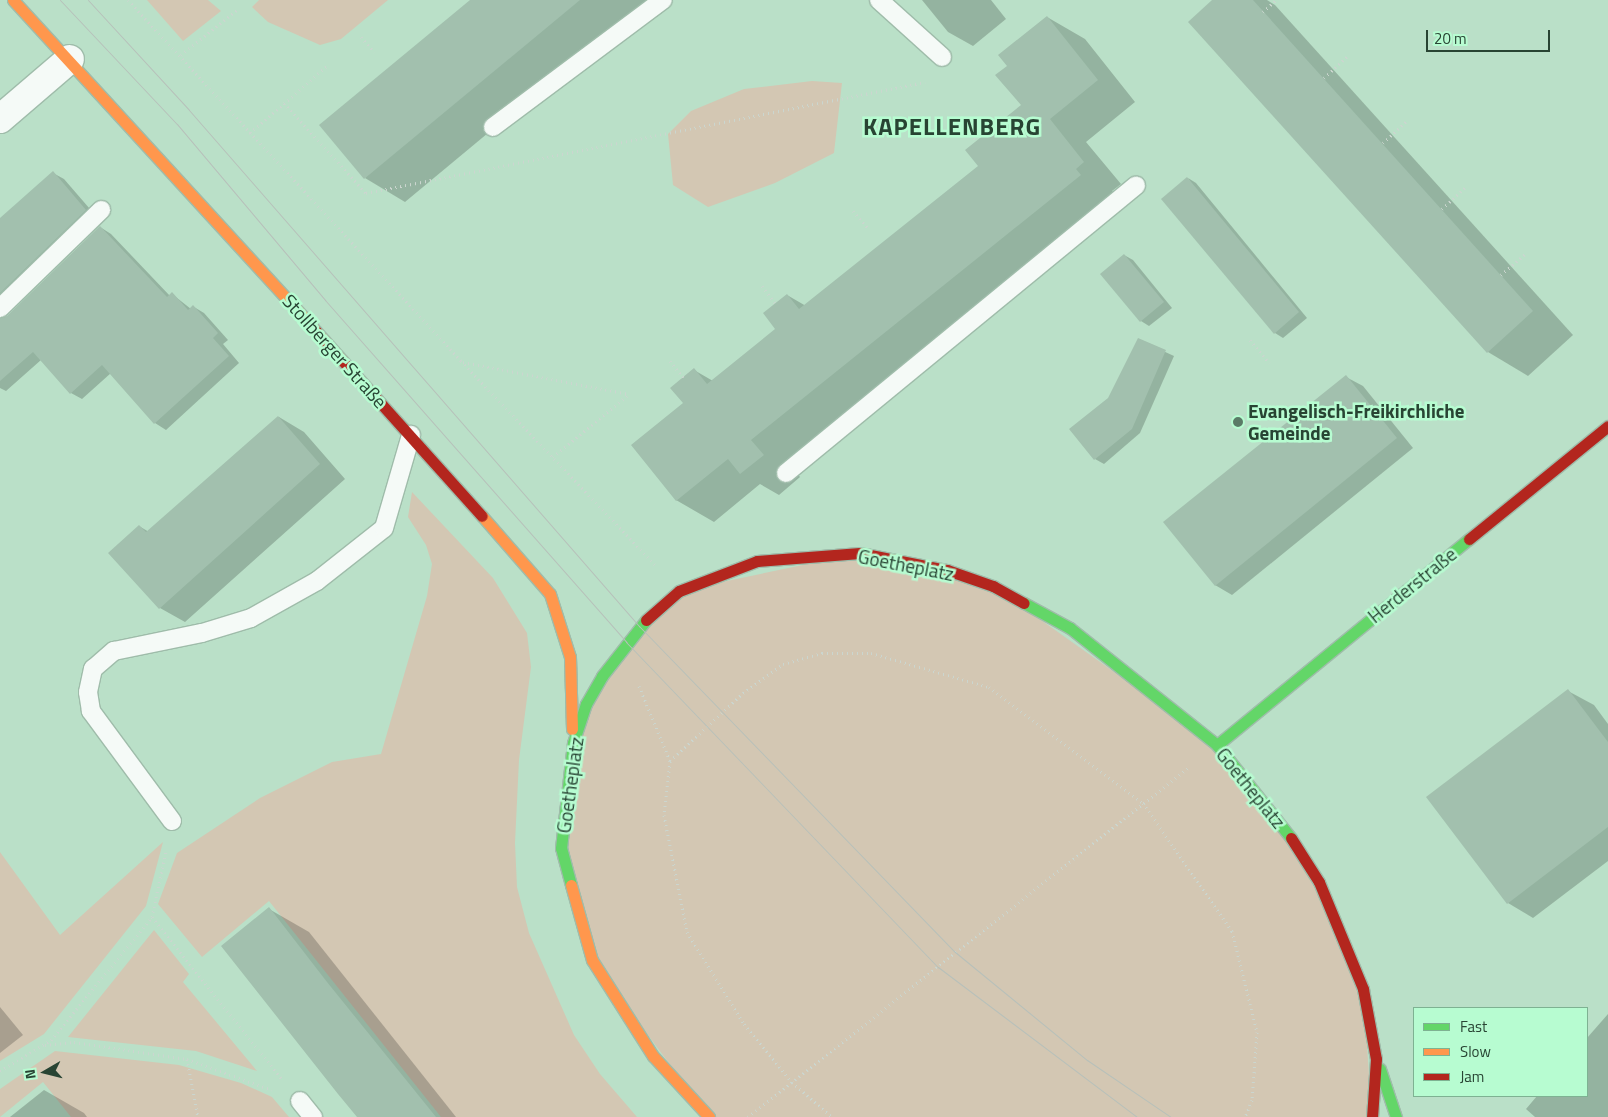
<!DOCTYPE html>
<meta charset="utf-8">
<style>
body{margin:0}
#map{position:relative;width:1608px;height:1117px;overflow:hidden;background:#bae0c8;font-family:"Titillium Web",sans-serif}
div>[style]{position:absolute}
.green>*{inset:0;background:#d3c7b3}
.shadow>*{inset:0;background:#0003}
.building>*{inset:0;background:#a2c0ae}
.path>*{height:3px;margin-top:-1.5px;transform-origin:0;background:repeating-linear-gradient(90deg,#cbd6cf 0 1px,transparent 0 5px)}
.roads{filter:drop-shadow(1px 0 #9fbcaa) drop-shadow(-1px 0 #9fbcaa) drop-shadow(0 1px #9fbcaa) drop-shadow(0 -1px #9fbcaa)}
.lane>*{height:18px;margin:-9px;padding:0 9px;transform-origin:9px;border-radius:9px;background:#f5faf7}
.street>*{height:28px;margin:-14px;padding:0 14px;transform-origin:14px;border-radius:14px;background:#f5faf7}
.fast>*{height:11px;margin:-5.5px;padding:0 5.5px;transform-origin:5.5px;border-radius:5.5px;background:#63d668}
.slow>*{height:11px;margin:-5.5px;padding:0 5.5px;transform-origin:5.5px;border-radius:5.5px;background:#ff974d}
.jam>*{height:11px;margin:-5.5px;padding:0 5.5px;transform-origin:5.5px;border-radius:5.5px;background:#b3261e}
.tram>*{height:1px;margin:-0.5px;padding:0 0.5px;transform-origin:0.5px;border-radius:0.5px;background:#b7c0ba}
.dots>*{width:14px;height:14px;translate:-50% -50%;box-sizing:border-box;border:2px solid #b7fcd1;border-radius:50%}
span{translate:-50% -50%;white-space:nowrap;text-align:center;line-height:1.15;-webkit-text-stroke:5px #b7fcd1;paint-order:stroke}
.street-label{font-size:19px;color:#284433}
.poi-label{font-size:19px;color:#284433;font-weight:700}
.left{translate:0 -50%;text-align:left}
.district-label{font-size:24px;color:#284433;font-weight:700;letter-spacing:1px}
.legend{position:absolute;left:1413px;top:1007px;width:175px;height:90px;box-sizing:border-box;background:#b7fcd1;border:1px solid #7eb292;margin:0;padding:6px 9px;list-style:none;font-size:15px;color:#284433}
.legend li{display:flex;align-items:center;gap:10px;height:25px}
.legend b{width:25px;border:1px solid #7eb292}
.north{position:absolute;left:20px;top:1047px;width:50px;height:50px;-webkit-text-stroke:4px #b7fcd1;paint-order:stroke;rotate:262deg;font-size:14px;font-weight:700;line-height:20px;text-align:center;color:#284433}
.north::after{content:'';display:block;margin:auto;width:18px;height:22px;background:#284433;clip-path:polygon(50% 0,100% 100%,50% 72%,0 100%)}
.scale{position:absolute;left:1426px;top:30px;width:124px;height:22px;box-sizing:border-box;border:2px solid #284433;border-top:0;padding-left:6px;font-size:15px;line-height:18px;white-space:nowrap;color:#284433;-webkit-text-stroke:4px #b7fcd1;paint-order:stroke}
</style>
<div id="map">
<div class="green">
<i style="clip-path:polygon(147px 0,208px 0,221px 11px,183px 41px)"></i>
<i style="clip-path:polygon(259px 0,388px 0,341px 39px,320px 45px,268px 22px,252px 7px)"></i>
<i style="clip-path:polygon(812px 81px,842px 83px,834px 153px,775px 183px,708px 207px,673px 185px,668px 134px,691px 111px,744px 89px)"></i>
<i style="clip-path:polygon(412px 492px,493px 578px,527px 633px,531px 667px,519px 760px,515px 843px,517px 887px,529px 933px,574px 1035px,600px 1074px,637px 1117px,441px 1117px,269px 901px,202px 957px,158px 904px,177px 853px,260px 798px,332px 762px,381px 754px,427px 596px,432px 564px,426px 545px,408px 517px)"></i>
<i style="clip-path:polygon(860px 553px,993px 586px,1217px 745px,1289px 835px,1363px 989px,1372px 1117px,709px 1117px,592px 960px,561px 848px,573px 743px,602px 686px,679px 591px)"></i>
<i style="clip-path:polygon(163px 842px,146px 906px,44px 1034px,0 1061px,0 852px,60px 935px)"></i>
<i style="clip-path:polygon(154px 930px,189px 974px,183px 982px,257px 1071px,196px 1051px,68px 1037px)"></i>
<i style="clip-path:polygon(55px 1051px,179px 1065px,241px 1083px,272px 1097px,289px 1117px,71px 1117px,43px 1082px,0 1117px,0 1089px)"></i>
</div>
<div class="shadow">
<i style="clip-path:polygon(472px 0,648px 0,405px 202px,365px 178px)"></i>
<i style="clip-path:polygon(922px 0,991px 0,1006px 19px,973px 46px,948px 32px)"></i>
<i style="clip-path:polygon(1214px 0,1267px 0,1275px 5px,1573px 335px,1528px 376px,1488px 352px,1190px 22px)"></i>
<i style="clip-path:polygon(1047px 17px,1085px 39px,1135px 102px,1086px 142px,1121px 184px,1112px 191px,1118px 197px,788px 462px,800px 477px,779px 495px,760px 484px,714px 522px,676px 500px,684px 404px,694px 370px,713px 381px,777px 329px,787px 295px,806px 306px,980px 166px,1022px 106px,1009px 66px)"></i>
<i style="clip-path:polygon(53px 173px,64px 179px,96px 216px,3px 307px,0 319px,8px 317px,100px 227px,111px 234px,170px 296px,172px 294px,191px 309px,194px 307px,204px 313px,228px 340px,223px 344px,239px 363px,166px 430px,155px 423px,111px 373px,82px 399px,71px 393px,41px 360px,6px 391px,0 388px,0 219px)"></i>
<i style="clip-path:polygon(1188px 178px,1196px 183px,1307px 318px,1283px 338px,1275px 333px)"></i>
<i style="clip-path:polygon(1124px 255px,1133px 260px,1172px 308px,1149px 326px,1141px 321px,1102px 274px)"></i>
<i style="clip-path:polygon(1139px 340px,1174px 356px,1140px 433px,1104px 464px,1095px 459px,1109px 398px)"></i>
<i style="clip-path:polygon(1346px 377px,1363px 386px,1413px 448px,1232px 595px,1215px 585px)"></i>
<i style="clip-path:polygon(279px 417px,304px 432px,345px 479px,185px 622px,160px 608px,139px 526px,149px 532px)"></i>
<i style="clip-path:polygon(1568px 691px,1594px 705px,1608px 724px,1608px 861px,1533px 918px,1508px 903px)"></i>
<i style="clip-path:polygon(269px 909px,309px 932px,456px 1117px,359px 1117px)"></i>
<i style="clip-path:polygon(0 1007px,23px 1035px,0 1053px)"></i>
<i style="clip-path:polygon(1608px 1014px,1608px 1117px,1535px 1117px,1526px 1109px,1537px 1096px,1587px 1096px,1587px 1038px)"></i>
<i style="clip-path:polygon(44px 1090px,84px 1113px,87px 1117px,10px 1117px)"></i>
</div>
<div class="building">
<i style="clip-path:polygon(470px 0,580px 0,364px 179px,319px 125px)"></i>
<i style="clip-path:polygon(1212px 0,1253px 0,1533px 311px,1487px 353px,1188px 22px)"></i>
<i style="clip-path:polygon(1047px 16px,1098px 80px,1050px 119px,1084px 162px,1076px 169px,1081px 175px,751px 440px,764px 455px,740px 474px,728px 459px,676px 501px,631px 445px,683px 403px,670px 388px,694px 368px,707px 384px,775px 329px,763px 313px,787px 294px,799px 309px,978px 166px,965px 150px,1021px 105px,995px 75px,1007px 66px,998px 55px)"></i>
<i style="clip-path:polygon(53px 171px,86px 210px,0 293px,0 218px)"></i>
<i style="clip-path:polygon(1187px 177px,1299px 312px,1274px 334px,1161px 199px)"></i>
<i style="clip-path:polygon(100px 226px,167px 297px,172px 292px,188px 310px,193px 305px,218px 333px,213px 338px,229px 356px,154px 424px,102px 365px,70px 394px,33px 352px,0 381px,0 318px,7px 316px)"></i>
<i style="clip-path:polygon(1124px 254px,1164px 302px,1140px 322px,1100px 274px)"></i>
<i style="clip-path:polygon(1138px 338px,1166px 350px,1132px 429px,1094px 460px,1069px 429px,1108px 398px)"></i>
<i style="clip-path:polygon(1346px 375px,1397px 438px,1215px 586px,1163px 522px)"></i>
<i style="clip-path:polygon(278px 416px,320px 464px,159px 609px,108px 553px,139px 525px,146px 532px)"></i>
<i style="clip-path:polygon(1568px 689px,1608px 742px,1608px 827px,1507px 904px,1426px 797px)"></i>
<i style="clip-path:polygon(269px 907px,327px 982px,436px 1117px,357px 1117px,338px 1094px,221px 946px)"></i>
</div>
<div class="path">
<i style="left:128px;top:0;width:491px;rotate:47.3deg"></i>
<i style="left:461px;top:361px;width:282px;rotate:46.4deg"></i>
<i style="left:1263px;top:12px;width:18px;rotate:-43deg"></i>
<i style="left:361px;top:37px;width:20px;rotate:49deg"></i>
<i style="left:181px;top:55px;width:73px;rotate:-38.9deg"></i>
<i style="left:1324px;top:78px;width:33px;rotate:-43deg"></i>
<i style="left:284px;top:103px;width:122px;rotate:47.7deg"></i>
<i style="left:366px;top:193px;width:570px;rotate:-11.23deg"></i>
<i style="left:961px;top:123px;width:23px;rotate:50deg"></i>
<i style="left:250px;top:133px;width:103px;rotate:-41.1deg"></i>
<i style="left:1383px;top:143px;width:33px;rotate:-43deg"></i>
<i style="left:1442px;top:209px;width:33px;rotate:-43deg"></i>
<i style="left:853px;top:211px;width:23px;rotate:49deg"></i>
<i style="left:1501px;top:275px;width:33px;rotate:-41deg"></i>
<i style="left:762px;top:286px;width:21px;rotate:53deg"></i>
<i style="left:1250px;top:340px;width:30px;rotate:50deg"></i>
<i style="left:670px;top:361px;width:21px;rotate:51deg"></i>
<i style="left:463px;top:362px;width:169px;rotate:10.9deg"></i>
<i style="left:553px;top:457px;width:99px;rotate:-39.7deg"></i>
<i style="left:639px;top:686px;width:81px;rotate:67.5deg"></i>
<i style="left:670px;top:761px;width:54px;rotate:96.3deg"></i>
<i style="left:664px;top:815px;width:119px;rotate:78.9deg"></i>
<i style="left:687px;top:932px;width:108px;rotate:58.2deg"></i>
<i style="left:744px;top:1024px;width:75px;rotate:50.4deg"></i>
<i style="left:792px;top:1082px;width:53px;rotate:41.2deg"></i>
<i style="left:670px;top:761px;width:100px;rotate:-43deg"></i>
<i style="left:743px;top:693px;width:49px;rotate:-35.9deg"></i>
<i style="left:783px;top:664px;width:41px;rotate:-15.8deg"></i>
<i style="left:822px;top:653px;width:49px"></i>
<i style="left:871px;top:653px;width:123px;rotate:16.1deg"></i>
<i style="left:989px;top:687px;width:193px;rotate:37deg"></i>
<i style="left:1143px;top:803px;width:156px;rotate:55.2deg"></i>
<i style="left:1232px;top:931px;width:104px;rotate:76.1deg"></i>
<i style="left:1257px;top:1032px;width:68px;rotate:94.2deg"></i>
<i style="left:1252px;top:1100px;width:18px;rotate:112deg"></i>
<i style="left:152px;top:917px;width:67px;rotate:-78deg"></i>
<i style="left:45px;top:1045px;width:29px;rotate:-6deg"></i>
<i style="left:74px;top:1042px;width:114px;rotate:8.6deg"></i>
<i style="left:187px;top:1059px;width:90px;rotate:20deg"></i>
<i style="left:187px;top:1059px;width:59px;rotate:79.3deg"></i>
<i style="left:0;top:1071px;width:60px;rotate:-31.3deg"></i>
<i style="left:51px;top:1040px;width:159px;rotate:-50.6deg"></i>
<i style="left:152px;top:917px;width:208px;rotate:51.3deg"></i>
<i style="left:748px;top:1117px;width:562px;rotate:-38.42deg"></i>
</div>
<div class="roads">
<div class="lane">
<i style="left:879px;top:0;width:85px;rotate:42.1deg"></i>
<i style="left:493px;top:127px;width:212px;rotate:-36.8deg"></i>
<i style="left:0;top:308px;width:141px;rotate:-44.1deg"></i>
<i style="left:786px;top:473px;width:453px;rotate:-39.4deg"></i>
<i style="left:172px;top:821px;width:137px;rotate:-126.4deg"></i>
<i style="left:91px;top:711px;width:19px;rotate:-99deg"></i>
<i style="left:88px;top:692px;width:24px;rotate:-78deg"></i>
<i style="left:93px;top:669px;width:28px;rotate:-41deg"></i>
<i style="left:114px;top:651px;width:90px;rotate:-11.6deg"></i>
<i style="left:202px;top:633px;width:51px;rotate:-17deg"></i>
<i style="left:251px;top:618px;width:76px;rotate:-29.3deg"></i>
<i style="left:317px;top:581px;width:85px;rotate:-38.3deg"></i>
<i style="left:384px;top:528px;width:97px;rotate:-73.8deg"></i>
<i style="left:300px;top:1101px;width:21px;rotate:51deg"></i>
</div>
<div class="street">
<i style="left:0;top:119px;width:92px;rotate:-40.6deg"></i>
</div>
<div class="fast">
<i style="left:1024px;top:603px;width:52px;rotate:28.5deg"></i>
<i style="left:1070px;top:628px;width:188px;rotate:38.5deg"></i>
<i style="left:1217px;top:745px;width:119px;rotate:51.5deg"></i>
<i style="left:1217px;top:745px;width:325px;rotate:-39.3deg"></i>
<i style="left:571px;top:885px;width:38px;rotate:-105deg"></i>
<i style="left:561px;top:848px;width:106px;rotate:-83.5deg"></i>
<i style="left:573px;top:743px;width:41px;rotate:-71.6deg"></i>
<i style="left:586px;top:704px;width:32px;rotate:-60deg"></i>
<i style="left:602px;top:676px;width:71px;rotate:-51.8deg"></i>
<i style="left:1380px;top:1069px;width:51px;rotate:71.6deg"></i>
</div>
<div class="slow">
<i style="left:13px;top:0;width:434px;rotate:47.5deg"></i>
<i style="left:482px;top:516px;width:103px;rotate:48.9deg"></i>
<i style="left:550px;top:594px;width:66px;rotate:72.4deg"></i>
<i style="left:570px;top:657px;width:72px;rotate:88.4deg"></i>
<i style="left:571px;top:885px;width:78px;rotate:74.4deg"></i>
<i style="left:592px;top:960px;width:114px;rotate:57.6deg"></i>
<i style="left:653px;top:1056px;width:83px;rotate:47.4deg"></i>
</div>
<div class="jam">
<i style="left:306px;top:320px;width:263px;rotate:48.1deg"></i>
<i style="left:1469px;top:539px;width:179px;rotate:-39.1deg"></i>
<i style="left:646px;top:620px;width:44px;rotate:-41.3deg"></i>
<i style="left:679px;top:591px;width:84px;rotate:-21deg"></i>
<i style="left:757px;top:561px;width:103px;rotate:-4.4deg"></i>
<i style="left:860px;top:553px;width:89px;rotate:11.1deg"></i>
<i style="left:947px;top:570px;width:49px;rotate:19.2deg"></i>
<i style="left:993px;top:586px;width:35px;rotate:29deg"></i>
<i style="left:1291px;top:838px;width:52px;rotate:57.5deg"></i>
<i style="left:1319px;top:882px;width:116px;rotate:67.6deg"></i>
<i style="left:1363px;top:989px;width:71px;rotate:79.5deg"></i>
<i style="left:1376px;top:1059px;width:58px;rotate:93.9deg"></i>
</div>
</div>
<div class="tram">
<i style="left:60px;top:0;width:170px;rotate:46.7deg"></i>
<i style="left:177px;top:124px;width:230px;rotate:49.9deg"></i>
<i style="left:325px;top:300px;width:456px;rotate:48.6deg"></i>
<i style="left:626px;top:642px;width:451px;rotate:46.2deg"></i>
<i style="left:938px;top:967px;width:249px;rotate:37deg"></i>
<i style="left:88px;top:0;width:149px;rotate:47.4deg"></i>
<i style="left:189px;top:110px;width:685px;rotate:48.91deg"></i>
<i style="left:639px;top:626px;width:454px;rotate:45.9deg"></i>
<i style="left:955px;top:952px;width:171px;rotate:39.3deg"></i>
<i style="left:1087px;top:1060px;width:102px;rotate:34.2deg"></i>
</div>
<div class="dots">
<i style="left:1238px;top:422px;background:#5b7b67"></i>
</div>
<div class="street-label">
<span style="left:335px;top:351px;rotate:48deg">Stollberger Straße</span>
<span style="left:906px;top:565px;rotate:11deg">Goetheplatz</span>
<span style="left:1412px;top:585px;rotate:-39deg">Herderstraße</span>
<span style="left:570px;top:785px;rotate:-82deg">Goetheplatz</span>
<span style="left:1251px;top:788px;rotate:51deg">Goetheplatz</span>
</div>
<div class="poi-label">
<span class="left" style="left:1248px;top:422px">Evangelisch-Freikirchliche<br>Gemeinde</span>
</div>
<div class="district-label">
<span style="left:952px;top:127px">KAPELLENBERG</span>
</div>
<ul class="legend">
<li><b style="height:6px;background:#63d668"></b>Fast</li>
<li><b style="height:6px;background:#ff974d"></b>Slow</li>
<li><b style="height:6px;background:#b3261e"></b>Jam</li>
</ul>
<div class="north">N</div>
<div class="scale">20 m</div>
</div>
